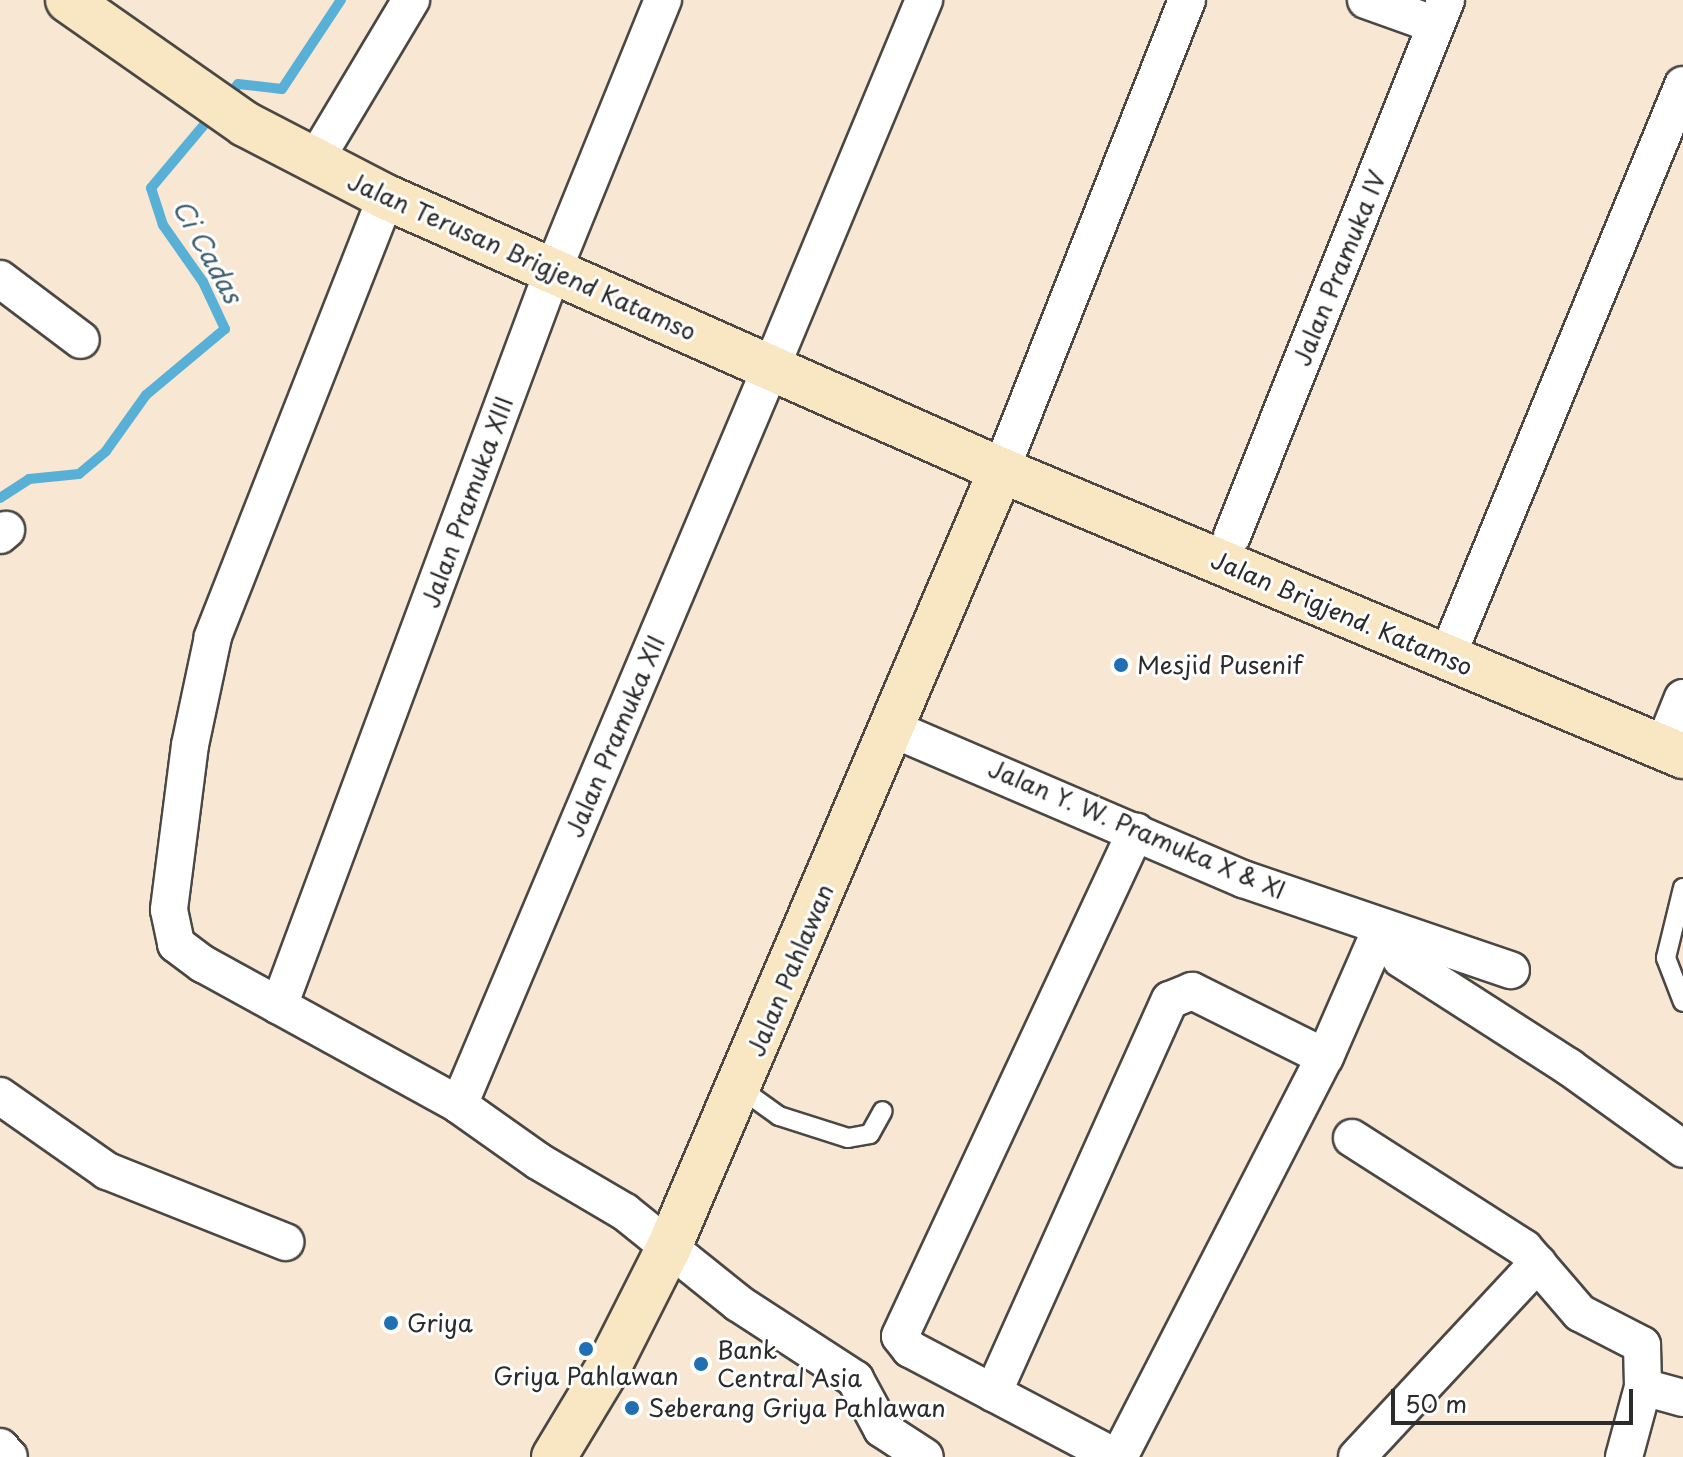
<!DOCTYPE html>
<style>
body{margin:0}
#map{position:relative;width:1683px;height:1457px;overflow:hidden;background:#f7e7d3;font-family:"Playpen Sans",sans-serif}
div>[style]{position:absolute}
.stream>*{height:10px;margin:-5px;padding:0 5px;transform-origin:5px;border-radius:5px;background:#59b0d6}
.roads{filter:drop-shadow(2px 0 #4a4744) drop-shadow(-2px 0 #4a4744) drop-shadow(0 2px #4a4744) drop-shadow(0 -2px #4a4744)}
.lane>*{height:18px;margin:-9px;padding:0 9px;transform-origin:9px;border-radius:9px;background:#fff}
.street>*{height:36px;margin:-18px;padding:0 18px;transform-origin:18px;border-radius:18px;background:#fff}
.secondary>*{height:44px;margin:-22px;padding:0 22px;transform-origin:22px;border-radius:22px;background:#f9e7c3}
.dots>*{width:22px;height:22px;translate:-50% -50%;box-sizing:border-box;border:4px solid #fff;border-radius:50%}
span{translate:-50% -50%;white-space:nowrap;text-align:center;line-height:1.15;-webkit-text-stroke:6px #fff;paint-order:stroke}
.street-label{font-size:24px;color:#2b2b2b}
.poi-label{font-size:24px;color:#2b2b2b}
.left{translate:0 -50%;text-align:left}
.water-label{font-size:26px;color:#3d606f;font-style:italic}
.scale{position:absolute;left:1391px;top:1389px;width:242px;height:36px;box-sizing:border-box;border:4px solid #2b2b2b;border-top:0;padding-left:10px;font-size:24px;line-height:28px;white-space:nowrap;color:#2b2b2b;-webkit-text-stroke:6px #fff;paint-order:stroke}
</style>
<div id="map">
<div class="stream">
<i style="left:226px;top:98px;width:18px;rotate:-49deg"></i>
<i style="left:238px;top:84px;width:44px;rotate:6.5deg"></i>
<i style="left:282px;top:89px;width:107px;rotate:-56.5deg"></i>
<i style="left:0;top:498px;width:35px;rotate:-33deg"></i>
<i style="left:29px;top:479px;width:50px;rotate:-5.7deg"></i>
<i style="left:79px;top:474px;width:35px;rotate:-40deg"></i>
<i style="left:106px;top:451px;width:69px;rotate:-54.5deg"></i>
<i style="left:146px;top:395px;width:103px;rotate:-39.9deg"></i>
<i style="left:225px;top:329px;width:52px;rotate:-115.1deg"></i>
<i style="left:203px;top:282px;width:70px;rotate:-125.1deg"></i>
<i style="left:163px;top:225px;width:39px;rotate:-108deg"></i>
<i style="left:151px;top:188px;width:97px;rotate:-50deg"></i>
</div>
<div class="roads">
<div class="lane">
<i style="left:1683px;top:888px;width:72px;rotate:103.7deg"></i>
<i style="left:1666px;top:958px;width:47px;rotate:68.9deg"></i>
<i style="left:740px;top:1088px;width:48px;rotate:35.7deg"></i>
<i style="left:779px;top:1116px;width:72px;rotate:17.7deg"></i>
<i style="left:848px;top:1138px;width:22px;rotate:-10deg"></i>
<i style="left:870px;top:1134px;width:26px;rotate:-61deg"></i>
</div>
<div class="street">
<i style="left:1366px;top:0;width:74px;rotate:19.7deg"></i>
<i style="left:314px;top:162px;width:189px;rotate:-59.1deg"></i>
<i style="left:386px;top:197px;width:473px;rotate:111.5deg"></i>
<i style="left:213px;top:637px;width:110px;rotate:102deg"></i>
<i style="left:190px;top:745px;width:166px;rotate:97.3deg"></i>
<i style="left:169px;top:910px;width:35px;rotate:78deg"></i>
<i style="left:176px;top:944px;width:34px;rotate:37deg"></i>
<i style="left:203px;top:964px;width:292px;rotate:28.8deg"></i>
<i style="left:459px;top:1105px;width:97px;rotate:35.3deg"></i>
<i style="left:538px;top:1161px;width:101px;rotate:30.4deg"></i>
<i style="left:625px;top:1212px;width:145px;rotate:38.8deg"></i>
<i style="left:738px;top:1303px;width:140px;rotate:33deg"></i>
<i style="left:855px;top:1379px;width:57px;rotate:61.6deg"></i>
<i style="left:882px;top:1429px;width:51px;rotate:33.1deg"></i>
<i style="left:0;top:279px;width:101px;rotate:37deg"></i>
<i style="left:775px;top:358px;width:388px;rotate:-67.4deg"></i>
<i style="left:1001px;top:470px;width:505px;rotate:-68.41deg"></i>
<i style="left:0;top:535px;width:8px;rotate:-40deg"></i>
<i style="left:1232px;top:536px;width:577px;rotate:-68.24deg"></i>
<i style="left:1456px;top:635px;width:595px;rotate:-67.57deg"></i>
<i style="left:1672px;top:725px;width:29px;rotate:-68deg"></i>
<i style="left:893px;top:729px;width:381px;rotate:23.2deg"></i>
<i style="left:1243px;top:879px;width:283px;rotate:18.8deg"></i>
<i style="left:1381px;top:929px;width:36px;rotate:56deg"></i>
<i style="left:1401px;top:959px;width:200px;rotate:32.7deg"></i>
<i style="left:1569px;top:1067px;width:140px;rotate:35.7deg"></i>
<i style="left:279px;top:1006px;width:782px;rotate:-69.57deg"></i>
<i style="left:552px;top:273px;width:295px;rotate:-67.9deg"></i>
<i style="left:0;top:1096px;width:131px;rotate:35deg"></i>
<i style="left:107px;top:1171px;width:192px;rotate:21.7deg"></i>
<i style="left:459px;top:1105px;width:801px;rotate:-67.08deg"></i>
<i style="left:1352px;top:1138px;width:204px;rotate:32.6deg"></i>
<i style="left:1524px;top:1248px;width:86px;rotate:49.3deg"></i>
<i style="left:1580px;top:1313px;width:70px;rotate:27.3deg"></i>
<i style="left:1642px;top:1345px;width:42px;rotate:88.6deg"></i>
<i style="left:1643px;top:1387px;width:73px;rotate:105.2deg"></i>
<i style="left:1643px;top:1387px;width:41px;rotate:15.4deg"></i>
<i style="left:993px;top:1393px;width:431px;rotate:-65.8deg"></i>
<i style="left:1170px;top:1000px;width:24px;rotate:-22deg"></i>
<i style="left:1192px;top:991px;width:148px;rotate:26.4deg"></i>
<i style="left:0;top:1447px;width:13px;rotate:48deg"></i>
<i style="left:1115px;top:1457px;width:232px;rotate:-152.2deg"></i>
<i style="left:910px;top:1349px;width:16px;rotate:-128deg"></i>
<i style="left:900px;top:1336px;width:557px;rotate:-64.95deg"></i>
<i style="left:1119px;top:1457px;width:450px;rotate:-62.8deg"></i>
<i style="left:1325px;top:1057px;width:140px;rotate:-66.4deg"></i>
<i style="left:1357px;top:1457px;width:265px;rotate:-47deg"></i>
</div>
<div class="secondary">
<i style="left:68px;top:0;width:216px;rotate:35deg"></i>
<i style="left:245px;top:124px;width:159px;rotate:27.4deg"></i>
<i style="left:386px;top:197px;width:673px;rotate:23.94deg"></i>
<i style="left:1001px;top:470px;width:740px;rotate:22.75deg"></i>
<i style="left:554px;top:1457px;width:109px;rotate:-58.9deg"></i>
<i style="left:610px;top:1364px;width:133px;rotate:-63.2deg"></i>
<i style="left:670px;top:1245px;width:843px;rotate:-66.87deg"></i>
</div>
</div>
<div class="dots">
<i style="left:1121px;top:665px;background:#1f6fb2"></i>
<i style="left:391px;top:1323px;background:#1f6fb2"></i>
<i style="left:586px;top:1349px;background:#1f6fb2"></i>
<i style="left:701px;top:1364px;background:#1f6fb2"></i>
<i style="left:632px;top:1408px;background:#1f6fb2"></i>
</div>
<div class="street-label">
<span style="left:522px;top:256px;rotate:24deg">Jalan Terusan Brigjend Katamso</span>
<span style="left:1339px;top:268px;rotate:-68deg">Jalan Pramuka IV</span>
<span style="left:467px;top:502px;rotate:-70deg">Jalan Pramuka XIII</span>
<span style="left:1342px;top:613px;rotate:23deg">Jalan Brigjend. Katamso</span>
<span style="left:615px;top:736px;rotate:-67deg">Jalan Pramuka XII</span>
<span style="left:1137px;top:829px;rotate:23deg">Jalan Y. W. Pramuka X &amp; XI</span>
<span style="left:790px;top:970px;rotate:-67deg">Jalan Pahlawan</span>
</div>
<div class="poi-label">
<span class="left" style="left:1137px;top:665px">Mesjid Pusenif</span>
<span class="left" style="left:407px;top:1323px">Griya</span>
<span class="left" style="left:717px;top:1364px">Bank<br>Central Asia</span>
<span style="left:586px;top:1376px">Griya Pahlawan</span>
<span class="left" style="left:648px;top:1408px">Seberang Griya Pahlawan</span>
</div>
<div class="water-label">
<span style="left:208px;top:251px;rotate:61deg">Ci Cadas</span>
</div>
<div class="scale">50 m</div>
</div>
